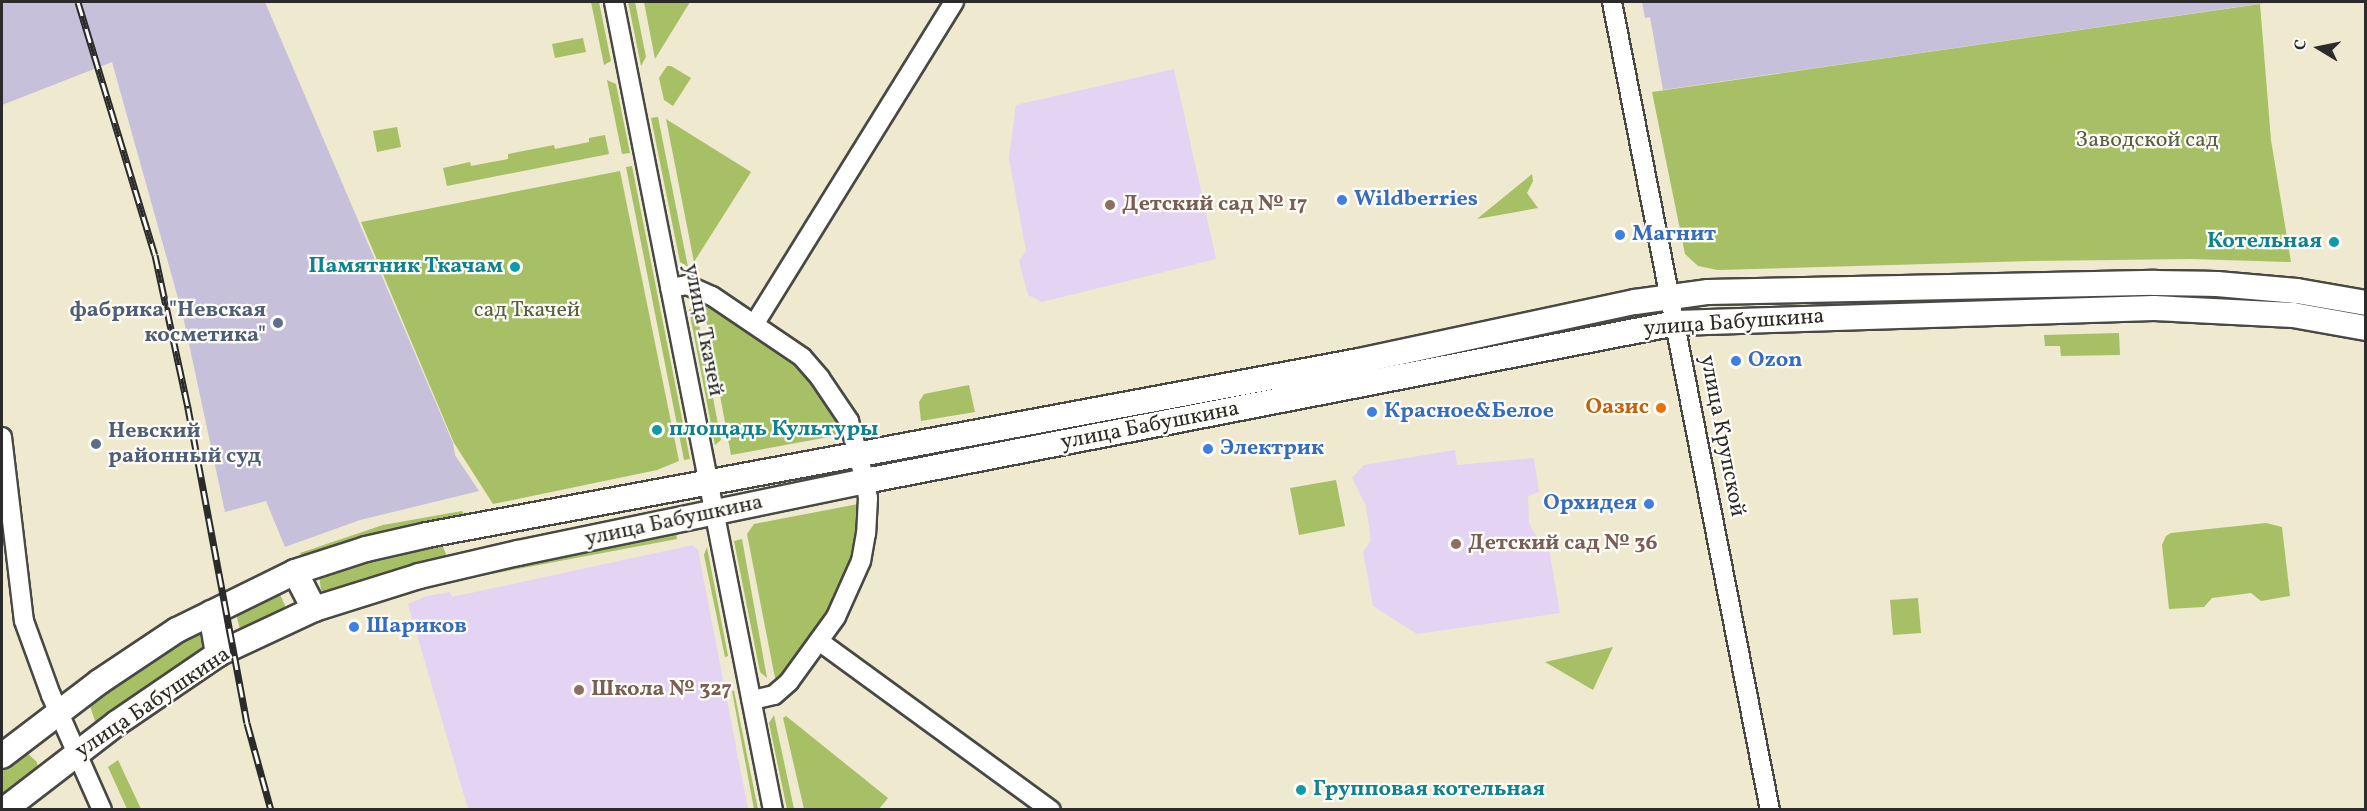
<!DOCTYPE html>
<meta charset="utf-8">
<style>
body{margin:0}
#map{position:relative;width:2367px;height:811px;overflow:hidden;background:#eee9cf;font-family:Vollkorn,serif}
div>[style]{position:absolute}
.built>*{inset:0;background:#e4d3f2}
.industrial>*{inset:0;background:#c6c0da}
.green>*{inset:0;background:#a7c065}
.roads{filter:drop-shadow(2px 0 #484844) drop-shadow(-2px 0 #484844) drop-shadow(0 2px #484844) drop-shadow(0 -2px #484844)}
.street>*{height:18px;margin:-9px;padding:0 9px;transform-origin:9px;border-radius:9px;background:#fff}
.secondary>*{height:24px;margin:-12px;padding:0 12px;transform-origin:12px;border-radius:12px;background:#fff}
.rail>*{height:7px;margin-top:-3.5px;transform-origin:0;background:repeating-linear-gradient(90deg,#fdfcf7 0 14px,#2b2b2b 0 28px);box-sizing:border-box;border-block:2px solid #2b2b2b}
.dots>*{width:16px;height:16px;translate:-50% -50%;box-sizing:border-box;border:3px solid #fdfcf7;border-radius:50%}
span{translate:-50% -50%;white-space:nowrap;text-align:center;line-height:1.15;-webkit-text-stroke:4.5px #fdfcf7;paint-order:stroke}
.park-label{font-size:22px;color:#565f3f}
.shop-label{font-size:22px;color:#366cbe;font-weight:700}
.left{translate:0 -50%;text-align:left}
.right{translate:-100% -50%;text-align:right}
.education-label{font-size:22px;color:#785e54;font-weight:700}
.culture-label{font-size:22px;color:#0d838f;font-weight:700}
.service-label{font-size:22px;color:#4e5e75;font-weight:700}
.street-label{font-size:22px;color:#2b2b2b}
.food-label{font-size:22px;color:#c56008;font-weight:700}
.frame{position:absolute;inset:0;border:3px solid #2b2b2b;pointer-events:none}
.north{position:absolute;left:2289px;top:18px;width:60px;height:60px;-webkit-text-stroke:4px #fdfcf7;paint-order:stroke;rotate:280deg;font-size:16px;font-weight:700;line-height:24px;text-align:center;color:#2b2b2b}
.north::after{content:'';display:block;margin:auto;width:21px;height:27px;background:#2b2b2b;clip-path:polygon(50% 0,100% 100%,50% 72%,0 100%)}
</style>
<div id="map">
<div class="built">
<i style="clip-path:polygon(1174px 69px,1216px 259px,1042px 302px,1028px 295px,1019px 261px,1026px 251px,1009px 158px,1016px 105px)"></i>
<i style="clip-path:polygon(1455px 450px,1457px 465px,1534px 458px,1539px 492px,1528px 496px,1529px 523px,1538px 539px,1549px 549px,1560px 613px,1417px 634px,1373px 606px,1363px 552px,1371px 540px,1366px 506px,1352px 478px,1364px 465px)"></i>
<i style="clip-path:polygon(693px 545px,698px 550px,748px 809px,468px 809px,408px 604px,427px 596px,450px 592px,452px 597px)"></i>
</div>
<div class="industrial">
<i style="clip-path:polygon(2px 2px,265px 2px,453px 443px,455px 455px,479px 491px,360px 520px,285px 547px,266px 501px,225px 512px,183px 316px,112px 62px,2px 105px)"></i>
<i style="clip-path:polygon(1642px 2px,2272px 2px,1663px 90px,1650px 17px,1645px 18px)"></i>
</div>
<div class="green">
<i style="clip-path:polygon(591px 2px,599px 2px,611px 61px,604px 65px)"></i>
<i style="clip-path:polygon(628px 2px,635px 2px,646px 57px,641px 66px)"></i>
<i style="clip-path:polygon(644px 2px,690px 2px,655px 59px)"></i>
<i style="clip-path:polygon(2260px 4px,2271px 140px,2291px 262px,2191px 259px,2031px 261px,1718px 270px,1698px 266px,1685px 254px,1652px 92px)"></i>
<i style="clip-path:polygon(583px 38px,586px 52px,555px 58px,552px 44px)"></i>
<i style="clip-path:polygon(667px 66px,671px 66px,691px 78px,673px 106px,664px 100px,659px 78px)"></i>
<i style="clip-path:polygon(607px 80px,616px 84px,630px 153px,622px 154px)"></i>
<i style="clip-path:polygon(658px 117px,688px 267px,680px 262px,651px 118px)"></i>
<i style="clip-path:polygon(666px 119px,751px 172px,694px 262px)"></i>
<i style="clip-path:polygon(397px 127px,401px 147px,377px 152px,373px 131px)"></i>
<i style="clip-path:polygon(605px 135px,609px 154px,447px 186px,443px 168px,470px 162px,471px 166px,508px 159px,508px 154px,554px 145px,555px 149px,589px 142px,589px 138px)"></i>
<i style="clip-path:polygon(632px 166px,690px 459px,684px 460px,626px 167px)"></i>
<i style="clip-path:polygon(620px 171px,679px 461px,657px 470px,493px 504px,454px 443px,361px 222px)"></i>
<i style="clip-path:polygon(1532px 174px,1533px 181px,1527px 193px,1538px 208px,1477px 219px)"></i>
<i style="clip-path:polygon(695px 303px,721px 440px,715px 445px,689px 310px)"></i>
<i style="clip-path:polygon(703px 303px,789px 356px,813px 383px,839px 423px,841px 432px,829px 437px,731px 455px)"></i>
<i style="clip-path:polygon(2119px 333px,2120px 355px,2061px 356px,2060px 346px,2045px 346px,2044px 335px)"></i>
<i style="clip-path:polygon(969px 385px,975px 412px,921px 421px,919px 402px,924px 394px)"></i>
<i style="clip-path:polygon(1336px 480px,1345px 526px,1299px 535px,1290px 488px)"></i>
<i style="clip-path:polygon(858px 504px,858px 532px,852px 560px,829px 613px,785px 675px,775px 678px,747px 534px,754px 524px)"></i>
<i style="clip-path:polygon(462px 511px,466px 517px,302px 559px,300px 553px,383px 525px)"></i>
<i style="clip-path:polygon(2266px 523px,2282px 527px,2290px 596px,2261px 601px,2251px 593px,2212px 598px,2204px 607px,2169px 609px,2162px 545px,2166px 536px,2171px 533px)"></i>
<i style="clip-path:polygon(676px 532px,677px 539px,417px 588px,415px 583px)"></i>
<i style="clip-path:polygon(742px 539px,767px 678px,760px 672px,734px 541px)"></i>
<i style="clip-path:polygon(441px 542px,446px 554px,444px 559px,369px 579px,367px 577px,327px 594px,321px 590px,319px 575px,340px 567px)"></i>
<i style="clip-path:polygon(707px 547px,728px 656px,725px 657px,704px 555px)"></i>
<i style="clip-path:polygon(279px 592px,286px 608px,284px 612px,243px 630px,240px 629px,236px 614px)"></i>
<i style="clip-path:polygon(1918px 598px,1921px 633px,1893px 635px,1890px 600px)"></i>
<i style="clip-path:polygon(200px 631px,204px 640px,204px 651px,98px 723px,95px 721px,89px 703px,150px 658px)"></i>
<i style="clip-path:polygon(1613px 647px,1593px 690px,1545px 662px)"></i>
<i style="clip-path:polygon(732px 691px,734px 691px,758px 809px,754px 809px)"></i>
<i style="clip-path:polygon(774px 715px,794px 809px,787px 809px,769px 723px)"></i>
<i style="clip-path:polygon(786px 716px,888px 798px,879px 809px,804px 809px,783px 718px)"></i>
<i style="clip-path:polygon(26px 752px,37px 762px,38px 769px,2px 799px,2px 768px)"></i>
<i style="clip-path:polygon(118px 760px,141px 809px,127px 809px,108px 767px)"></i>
</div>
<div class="roads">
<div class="street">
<i style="left:614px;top:2px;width:823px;rotate:78.87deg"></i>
<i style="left:1612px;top:2px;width:823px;rotate:78.94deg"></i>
<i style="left:670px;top:288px;width:17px;rotate:-10deg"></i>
<i style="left:687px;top:285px;width:27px;rotate:24deg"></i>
<i style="left:712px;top:296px;width:109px;rotate:34.1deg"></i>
<i style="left:802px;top:357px;width:28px;rotate:49deg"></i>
<i style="left:820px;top:378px;width:52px;rotate:56deg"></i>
<i style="left:849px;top:421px;width:62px;rotate:75.1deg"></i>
<i style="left:865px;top:481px;width:17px;rotate:80deg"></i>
<i style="left:868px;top:498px;width:35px;rotate:93deg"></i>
<i style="left:866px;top:533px;width:28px;rotate:100deg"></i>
<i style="left:861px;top:561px;width:61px;rotate:114.1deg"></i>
<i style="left:836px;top:617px;width:80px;rotate:125.9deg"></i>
<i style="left:789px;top:682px;width:20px;rotate:139deg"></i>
<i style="left:774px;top:695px;width:23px;rotate:167deg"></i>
<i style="left:755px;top:323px;width:378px;rotate:-58.2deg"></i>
<i style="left:2px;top:437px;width:185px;rotate:83.2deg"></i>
<i style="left:24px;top:621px;width:79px;rotate:70deg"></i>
<i style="left:51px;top:695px;width:126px;rotate:66.1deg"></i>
<i style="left:819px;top:641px;width:287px;rotate:36.1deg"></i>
</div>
<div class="secondary">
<i style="left:295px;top:572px;width:42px;rotate:62.8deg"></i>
<i style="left:211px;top:613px;width:42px;rotate:80.3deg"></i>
<i style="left:2px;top:756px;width:122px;rotate:-37.3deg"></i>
<i style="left:99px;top:682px;width:94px;rotate:-33.7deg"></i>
<i style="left:177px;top:630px;width:131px;rotate:-26.2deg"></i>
<i style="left:295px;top:572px;width:75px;rotate:-17.9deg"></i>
<i style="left:366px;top:549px;width:63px;rotate:-12.9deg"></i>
<i style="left:427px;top:535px;width:948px;rotate:-10.58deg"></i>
<i style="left:1359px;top:361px;width:282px;rotate:-12.1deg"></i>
<i style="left:1635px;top:302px;width:74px;rotate:-7.8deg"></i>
<i style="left:1708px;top:292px;width:447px;rotate:-1.2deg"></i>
<i style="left:2155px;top:283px;width:62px;rotate:0.9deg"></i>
<i style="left:2217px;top:284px;width:80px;rotate:5deg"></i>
<i style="left:2297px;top:291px;width:70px;rotate:9.9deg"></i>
<i style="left:4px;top:810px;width:143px;rotate:-37.6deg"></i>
<i style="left:117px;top:723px;width:122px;rotate:-34.3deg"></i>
<i style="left:218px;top:654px;width:106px;rotate:-25.1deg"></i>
<i style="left:314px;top:609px;width:110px;rotate:-17.4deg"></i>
<i style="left:419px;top:576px;width:102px;rotate:-13.1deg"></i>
<i style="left:518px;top:553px;width:354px;rotate:-11.7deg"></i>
<i style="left:865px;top:481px;width:826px;rotate:-11.02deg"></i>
<i style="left:1676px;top:323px;width:478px;rotate:-1.8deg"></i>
<i style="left:2154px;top:308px;width:139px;rotate:2.9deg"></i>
<i style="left:2293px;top:315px;width:74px;rotate:10.1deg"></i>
</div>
</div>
<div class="rail">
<i style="left:78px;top:2px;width:264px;rotate:73.1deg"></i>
<i style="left:155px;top:255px;width:157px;rotate:77.8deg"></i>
<i style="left:188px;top:408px;width:320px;rotate:79.4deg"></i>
<i style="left:247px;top:723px;width:90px;rotate:74.6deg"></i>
</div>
<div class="dots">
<i style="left:1342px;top:200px;background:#3f7fe0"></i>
<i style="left:1110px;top:205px;background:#8d6e63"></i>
<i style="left:1620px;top:235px;background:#3f7fe0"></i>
<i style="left:2334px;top:242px;background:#0f9aa8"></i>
<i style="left:515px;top:267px;background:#0f9aa8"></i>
<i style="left:278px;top:323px;background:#5c6f8a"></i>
<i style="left:1736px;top:361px;background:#3f7fe0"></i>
<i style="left:1661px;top:408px;background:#e8710a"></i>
<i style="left:1372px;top:412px;background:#3f7fe0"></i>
<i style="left:657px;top:430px;background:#0f9aa8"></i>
<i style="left:96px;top:444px;background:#5c6f8a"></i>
<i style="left:1208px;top:449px;background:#3f7fe0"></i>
<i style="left:1649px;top:504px;background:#3f7fe0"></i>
<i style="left:1456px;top:544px;background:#8d6e63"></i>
<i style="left:354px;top:627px;background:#3f7fe0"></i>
<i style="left:579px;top:690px;background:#8d6e63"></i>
<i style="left:1301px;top:790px;background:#0f9aa8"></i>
</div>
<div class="park-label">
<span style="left:2147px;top:141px">Заводской сад</span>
<span style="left:527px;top:311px">сад Ткачей</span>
</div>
<div class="shop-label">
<span class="left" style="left:1354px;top:200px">Wildberries</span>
<span class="left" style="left:1632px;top:235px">Магнит</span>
<span class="left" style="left:1748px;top:361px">Ozon</span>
<span class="left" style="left:1384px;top:412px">Красное&amp;Белое</span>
<span class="left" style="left:1220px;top:449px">Электрик</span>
<span class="right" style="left:1637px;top:504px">Орхидея</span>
<span class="left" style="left:366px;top:627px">Шариков</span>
</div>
<div class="education-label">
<span class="left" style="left:1122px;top:205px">Детский сад № 17</span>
<span class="left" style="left:1468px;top:544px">Детский сад № 36</span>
<span class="left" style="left:591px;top:690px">Школа № 327</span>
</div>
<div class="culture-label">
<span class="right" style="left:2322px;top:242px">Котельная</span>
<span class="right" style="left:503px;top:267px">Памятник Ткачам</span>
<span class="left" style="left:669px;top:430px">площадь Культуры</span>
<span class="left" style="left:1313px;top:790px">Групповая котельная</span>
</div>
<div class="service-label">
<span class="right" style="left:266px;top:323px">фабрика "Невская<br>косметика"</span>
<span class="left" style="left:108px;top:444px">Невский<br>районный суд</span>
</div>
<div class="street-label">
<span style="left:1734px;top:323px;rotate:-4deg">улица Бабушкина</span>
<span style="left:703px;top:330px;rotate:79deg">улица Ткачей</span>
<span style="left:1150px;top:426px;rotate:-11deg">улица Бабушкина</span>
<span style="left:1722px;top:436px;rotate:79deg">улица Крупской</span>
<span style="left:674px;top:521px;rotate:-12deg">улица Бабушкина</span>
<span style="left:153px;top:703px;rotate:-34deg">улица Бабушкина</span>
</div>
<div class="food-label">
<span class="right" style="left:1649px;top:408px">Оазис</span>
</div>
<div class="frame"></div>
<div class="north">С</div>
</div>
